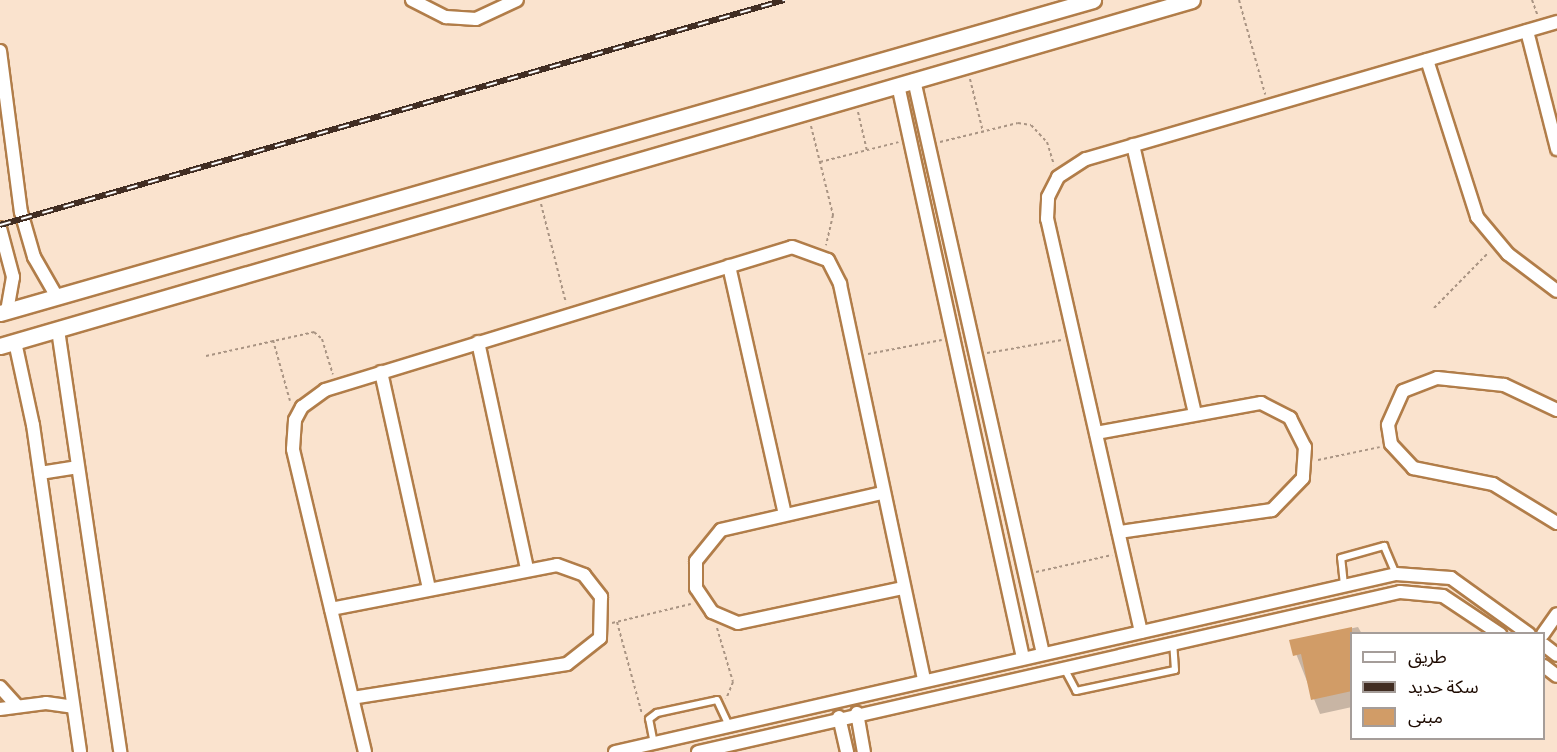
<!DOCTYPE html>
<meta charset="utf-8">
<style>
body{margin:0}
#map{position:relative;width:1557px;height:752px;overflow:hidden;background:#fae3ce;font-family:"Crimson Pro","Noto Sans Arabic",serif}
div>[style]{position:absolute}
.shadow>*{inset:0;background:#0003}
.building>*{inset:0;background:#d19c67}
.path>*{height:2px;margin-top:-1px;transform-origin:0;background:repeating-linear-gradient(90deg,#a99483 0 3px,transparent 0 6px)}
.roads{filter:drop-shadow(2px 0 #b17d49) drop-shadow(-2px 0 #b17d49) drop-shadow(0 2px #b17d49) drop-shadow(0 -2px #b17d49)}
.service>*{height:6px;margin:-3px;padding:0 3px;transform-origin:3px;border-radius:3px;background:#fff}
.minor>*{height:12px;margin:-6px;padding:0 6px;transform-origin:6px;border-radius:6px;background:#fff}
.tertiary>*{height:15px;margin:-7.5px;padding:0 7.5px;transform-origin:7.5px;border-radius:7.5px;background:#fff}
.rail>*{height:6px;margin-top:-3px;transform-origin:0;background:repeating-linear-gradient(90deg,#fff 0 11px,#412d22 0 22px);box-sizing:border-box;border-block:2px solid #412d22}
span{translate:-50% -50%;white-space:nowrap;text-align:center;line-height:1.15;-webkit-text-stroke:6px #fff;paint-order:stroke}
.legend{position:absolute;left:1350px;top:632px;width:195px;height:108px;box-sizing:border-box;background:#fff;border:2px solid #a59d99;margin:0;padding:8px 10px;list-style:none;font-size:18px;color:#1d0a00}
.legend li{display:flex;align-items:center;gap:12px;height:30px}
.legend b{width:30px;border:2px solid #a59d99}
</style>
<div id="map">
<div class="shadow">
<i style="clip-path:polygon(1358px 627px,1362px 634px,1352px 634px,1352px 707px,1320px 714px,1291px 641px)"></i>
</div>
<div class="building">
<i style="clip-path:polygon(1352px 627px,1352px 691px,1311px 700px,1301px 654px,1293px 656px,1289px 640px)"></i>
</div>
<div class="path">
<i style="left:1239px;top:0;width:98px;rotate:74.5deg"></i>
<i style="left:1532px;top:0;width:15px;rotate:70deg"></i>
<i style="left:970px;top:79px;width:55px;rotate:76.2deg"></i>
<i style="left:858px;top:112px;width:39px;rotate:77deg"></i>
<i style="left:811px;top:126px;width:92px;rotate:76.1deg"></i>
<i style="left:833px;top:215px;width:31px;rotate:103deg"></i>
<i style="left:940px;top:142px;width:80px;rotate:-13.7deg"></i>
<i style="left:1018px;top:123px;width:13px;rotate:9deg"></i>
<i style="left:1031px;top:125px;width:23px;rotate:47deg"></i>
<i style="left:1047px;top:142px;width:24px;rotate:73deg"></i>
<i style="left:820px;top:162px;width:81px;rotate:-14.2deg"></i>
<i style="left:541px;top:204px;width:102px;rotate:75.8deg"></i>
<i style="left:1434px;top:308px;width:78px;rotate:-45.5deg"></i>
<i style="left:273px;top:340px;width:63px;rotate:74.4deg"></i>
<i style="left:987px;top:353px;width:76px;rotate:-9.8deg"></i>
<i style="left:868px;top:354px;width:75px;rotate:-10.7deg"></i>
<i style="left:206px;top:356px;width:111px;rotate:-12.5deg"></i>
<i style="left:314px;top:332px;width:11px;rotate:41deg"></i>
<i style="left:322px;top:339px;width:37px;rotate:73deg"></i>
<i style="left:1318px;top:460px;width:63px;rotate:-11.8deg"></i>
<i style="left:1036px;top:572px;width:78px;rotate:-12.6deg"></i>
<i style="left:617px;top:622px;width:95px;rotate:74.8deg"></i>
<i style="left:612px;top:623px;width:81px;rotate:-13.5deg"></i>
<i style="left:717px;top:628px;width:56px;rotate:73.5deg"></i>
<i style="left:733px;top:682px;width:18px;rotate:112deg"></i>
</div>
<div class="roads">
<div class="service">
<i style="left:1344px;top:585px;width:27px;rotate:-96deg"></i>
<i style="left:1341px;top:558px;width:45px;rotate:-15.6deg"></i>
<i style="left:1384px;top:546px;width:30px;rotate:67deg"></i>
<i style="left:1064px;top:668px;width:26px;rotate:62deg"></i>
<i style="left:1076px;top:691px;width:101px;rotate:-12deg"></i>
<i style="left:1175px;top:670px;width:27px;rotate:-94deg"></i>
<i style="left:654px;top:744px;width:25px;rotate:-101deg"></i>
<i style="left:649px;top:719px;width:10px;rotate:-37deg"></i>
<i style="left:657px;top:713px;width:61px;rotate:-12.2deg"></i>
<i style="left:717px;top:700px;width:29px;rotate:65deg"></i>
</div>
<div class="minor">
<i style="left:412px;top:0;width:38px;rotate:27deg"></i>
<i style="left:446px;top:17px;width:30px;rotate:4deg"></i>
<i style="left:476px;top:19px;width:45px;rotate:-24.9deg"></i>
<i style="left:1527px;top:31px;width:122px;rotate:75.7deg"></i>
<i style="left:0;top:51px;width:162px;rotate:82.6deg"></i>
<i style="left:21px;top:212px;width:47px;rotate:73.9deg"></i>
<i style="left:34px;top:257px;width:46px;rotate:60.1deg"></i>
<i style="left:1427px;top:60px;width:165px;rotate:72.3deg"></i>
<i style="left:1477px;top:217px;width:48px;rotate:50deg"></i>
<i style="left:1508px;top:254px;width:61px;rotate:37.1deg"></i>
<i style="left:914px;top:80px;width:588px;rotate:77.33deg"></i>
<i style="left:898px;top:85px;width:586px;rotate:77.69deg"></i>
<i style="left:1133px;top:145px;width:275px;rotate:77deg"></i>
<i style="left:0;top:228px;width:51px;rotate:75.1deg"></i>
<i style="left:13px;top:277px;width:35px;rotate:100deg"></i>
<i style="left:729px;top:266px;width:254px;rotate:77.3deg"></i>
<i style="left:58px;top:330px;width:427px;rotate:81.6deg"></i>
<i style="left:15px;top:342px;width:85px;rotate:77.8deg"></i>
<i style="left:33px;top:425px;width:330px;rotate:81.8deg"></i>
<i style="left:478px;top:342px;width:232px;rotate:77.8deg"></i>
<i style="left:381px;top:372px;width:222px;rotate:77.5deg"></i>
<i style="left:1557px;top:410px;width:59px;rotate:-154.7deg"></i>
<i style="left:1504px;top:385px;width:67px;rotate:-174deg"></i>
<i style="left:1437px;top:378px;width:36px;rotate:159deg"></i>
<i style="left:1403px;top:391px;width:37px;rotate:114deg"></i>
<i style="left:1388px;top:425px;width:19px;rotate:81deg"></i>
<i style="left:1391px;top:444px;width:33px;rotate:47deg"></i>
<i style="left:1413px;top:468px;width:82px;rotate:11.3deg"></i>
<i style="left:1493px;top:484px;width:75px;rotate:31.4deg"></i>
<i style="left:1096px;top:433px;width:168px;rotate:-10.3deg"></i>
<i style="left:1261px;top:403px;width:33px;rotate:27deg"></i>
<i style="left:1290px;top:418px;width:33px;rotate:63deg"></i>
<i style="left:1305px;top:447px;width:31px;rotate:94deg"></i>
<i style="left:1303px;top:478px;width:45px;rotate:134.1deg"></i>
<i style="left:1272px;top:510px;width:155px;rotate:171.8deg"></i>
<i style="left:40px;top:473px;width:37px;rotate:-9deg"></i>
<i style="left:882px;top:493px;width:165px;rotate:167.1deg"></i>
<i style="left:721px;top:530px;width:40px;rotate:129deg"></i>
<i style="left:696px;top:561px;width:27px;rotate:90deg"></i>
<i style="left:696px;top:588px;width:29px;rotate:56deg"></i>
<i style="left:712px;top:612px;width:28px;rotate:23deg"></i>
<i style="left:738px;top:623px;width:168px;rotate:-12deg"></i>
<i style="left:331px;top:609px;width:230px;rotate:-11deg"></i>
<i style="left:557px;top:565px;width:29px;rotate:20deg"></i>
<i style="left:584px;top:575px;width:28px;rotate:52deg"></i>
<i style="left:601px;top:597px;width:41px;rotate:91.4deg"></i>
<i style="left:600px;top:638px;width:42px;rotate:141.8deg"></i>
<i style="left:567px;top:664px;width:217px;rotate:171deg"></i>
<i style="left:1141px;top:632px;width:424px;rotate:-102.8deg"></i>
<i style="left:1047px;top:219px;width:22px;rotate:-87deg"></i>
<i style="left:1048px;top:197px;width:22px;rotate:-63deg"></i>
<i style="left:1058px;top:177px;width:33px;rotate:-33deg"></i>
<i style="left:1086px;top:159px;width:491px;rotate:-16.2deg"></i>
<i style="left:1543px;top:634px;width:24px;rotate:-55deg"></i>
<i style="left:1544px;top:645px;width:16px;rotate:38deg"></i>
<i style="left:1544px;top:666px;width:16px;rotate:38deg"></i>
<i style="left:0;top:687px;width:24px;rotate:48deg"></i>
<i style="left:0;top:709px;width:46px;rotate:-7.4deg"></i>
<i style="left:46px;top:703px;width:27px;rotate:8deg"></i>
<i style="left:857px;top:713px;width:40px;rotate:80deg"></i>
<i style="left:839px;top:717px;width:36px;rotate:77deg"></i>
<i style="left:365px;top:752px;width:311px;rotate:-103.4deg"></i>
<i style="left:293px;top:449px;width:29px;rotate:-86deg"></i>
<i style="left:295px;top:420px;width:15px;rotate:-62deg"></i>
<i style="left:302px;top:407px;width:29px;rotate:-36deg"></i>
<i style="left:325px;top:390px;width:488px;rotate:-17deg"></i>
<i style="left:792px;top:247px;width:38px;rotate:20deg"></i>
<i style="left:828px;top:260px;width:27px;rotate:63deg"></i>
<i style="left:840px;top:284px;width:405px;rotate:78deg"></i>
<i style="left:615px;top:752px;width:801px;rotate:-12.84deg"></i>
<i style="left:1396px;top:574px;width:55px;rotate:4.2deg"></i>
<i style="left:1451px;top:578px;width:96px;rotate:35.7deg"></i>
<i style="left:698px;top:752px;width:720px;rotate:-12.84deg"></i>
<i style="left:1400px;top:592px;width:43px;rotate:5.3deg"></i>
<i style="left:1443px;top:596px;width:69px;rotate:33.7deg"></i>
</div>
<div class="tertiary">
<i style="left:0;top:313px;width:1137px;rotate:-15.98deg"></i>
<i style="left:0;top:346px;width:1241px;rotate:-16.19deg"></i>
</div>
</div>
<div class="rail">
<i style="left:0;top:225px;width:816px;rotate:-16.01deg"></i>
</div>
<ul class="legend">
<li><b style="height:8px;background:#fff"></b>طريق</li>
<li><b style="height:8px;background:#412d22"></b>سكة حديد</li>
<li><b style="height:16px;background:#d19c67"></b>مبنى</li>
</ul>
</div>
